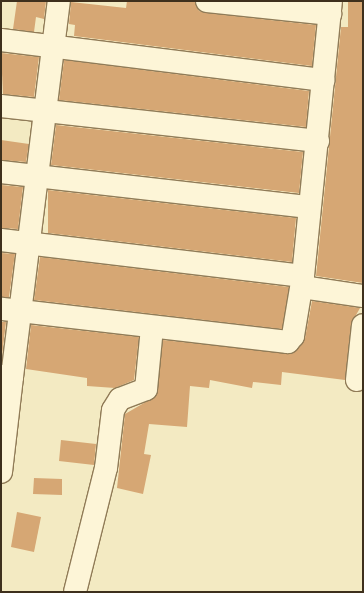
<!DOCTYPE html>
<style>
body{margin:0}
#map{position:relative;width:364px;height:593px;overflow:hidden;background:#f3eac2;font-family:Literata,serif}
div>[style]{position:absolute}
.building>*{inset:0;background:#d6a774}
.roads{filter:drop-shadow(1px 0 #907b57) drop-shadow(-1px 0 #907b57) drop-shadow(0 1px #907b57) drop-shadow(0 -1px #907b57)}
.minor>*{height:22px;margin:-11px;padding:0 11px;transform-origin:11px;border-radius:11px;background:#fdf5d7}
span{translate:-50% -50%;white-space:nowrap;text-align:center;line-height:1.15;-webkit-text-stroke:3px #f9f3d3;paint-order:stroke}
.frame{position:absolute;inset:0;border:2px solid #3e301d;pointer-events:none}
</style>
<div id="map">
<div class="building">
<i style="clip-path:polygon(17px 1px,46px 1px,44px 19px,36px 17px,34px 32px,13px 29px)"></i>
<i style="clip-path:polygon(127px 1px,195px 1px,199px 11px,206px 13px,316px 25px,312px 66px,74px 36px,75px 25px,69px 24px,71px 2px,126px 8px)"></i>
<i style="clip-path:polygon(348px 1px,363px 1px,363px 283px,316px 276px,341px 27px,348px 27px)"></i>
<i style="clip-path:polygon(1px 53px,39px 57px,34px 97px,3px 94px)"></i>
<i style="clip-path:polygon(64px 60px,309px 91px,306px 127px,59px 100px)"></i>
<i style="clip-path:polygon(56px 125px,303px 152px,299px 193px,51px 165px)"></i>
<i style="clip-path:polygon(1px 140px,29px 144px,26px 162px,1px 160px)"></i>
<i style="clip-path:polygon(1px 185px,23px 187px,18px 229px,1px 228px)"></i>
<i style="clip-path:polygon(48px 190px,296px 218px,292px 262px,48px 233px)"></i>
<i style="clip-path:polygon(1px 253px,15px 254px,9px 297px,1px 297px)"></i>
<i style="clip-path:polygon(40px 257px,289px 287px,282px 329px,34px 300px)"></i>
<i style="clip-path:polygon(312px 301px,360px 308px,351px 324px,345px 380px,282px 372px,281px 385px,253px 382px,252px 388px,210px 380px,209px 388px,190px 386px,187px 427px,149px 424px,144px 454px,151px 455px,143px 494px,117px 488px,125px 414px,156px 396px,163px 340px,292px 354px,305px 338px)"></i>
<i style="clip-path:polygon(1px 322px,6px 322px,1px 364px)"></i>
<i style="clip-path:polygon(31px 325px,139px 337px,134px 380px,115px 388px,87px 386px,87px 378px,26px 369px)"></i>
<i style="clip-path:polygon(61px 440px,96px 444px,94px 465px,59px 461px)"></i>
<i style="clip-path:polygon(34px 478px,62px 479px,62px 495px,33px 494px)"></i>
<i style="clip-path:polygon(17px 512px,41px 517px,34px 552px,11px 547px)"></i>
</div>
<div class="roads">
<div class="minor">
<i style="left:207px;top:1px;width:124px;rotate:6deg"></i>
<i style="left:1px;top:40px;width:325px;rotate:7.1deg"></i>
<i style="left:1px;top:106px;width:319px;rotate:6.3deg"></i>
<i style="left:1px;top:172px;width:310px;rotate:6.5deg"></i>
<i style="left:1px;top:240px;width:304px;rotate:6.8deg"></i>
<i style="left:303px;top:276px;width:61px;rotate:99.5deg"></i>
<i style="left:293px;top:336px;width:8px;rotate:130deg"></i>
<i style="left:288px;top:342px;width:289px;rotate:-173.4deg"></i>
<i style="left:303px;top:276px;width:276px;rotate:-84.2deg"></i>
<i style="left:302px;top:287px;width:62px;rotate:8.4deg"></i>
<i style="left:1px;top:376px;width:11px;rotate:5deg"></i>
<i style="left:12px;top:377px;width:379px;rotate:-82.9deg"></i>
<i style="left:357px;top:380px;width:55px;rotate:-83.8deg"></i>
<i style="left:1px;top:472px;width:96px;rotate:-83.4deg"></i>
<i style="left:75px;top:592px;width:128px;rotate:-76deg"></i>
<i style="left:106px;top:468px;width:58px;rotate:-83.1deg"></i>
<i style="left:113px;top:410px;width:13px;rotate:-58deg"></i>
<i style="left:120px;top:399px;width:28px;rotate:-21deg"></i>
<i style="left:146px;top:389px;width:61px;rotate:-84.4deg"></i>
</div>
</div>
<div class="frame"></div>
</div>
